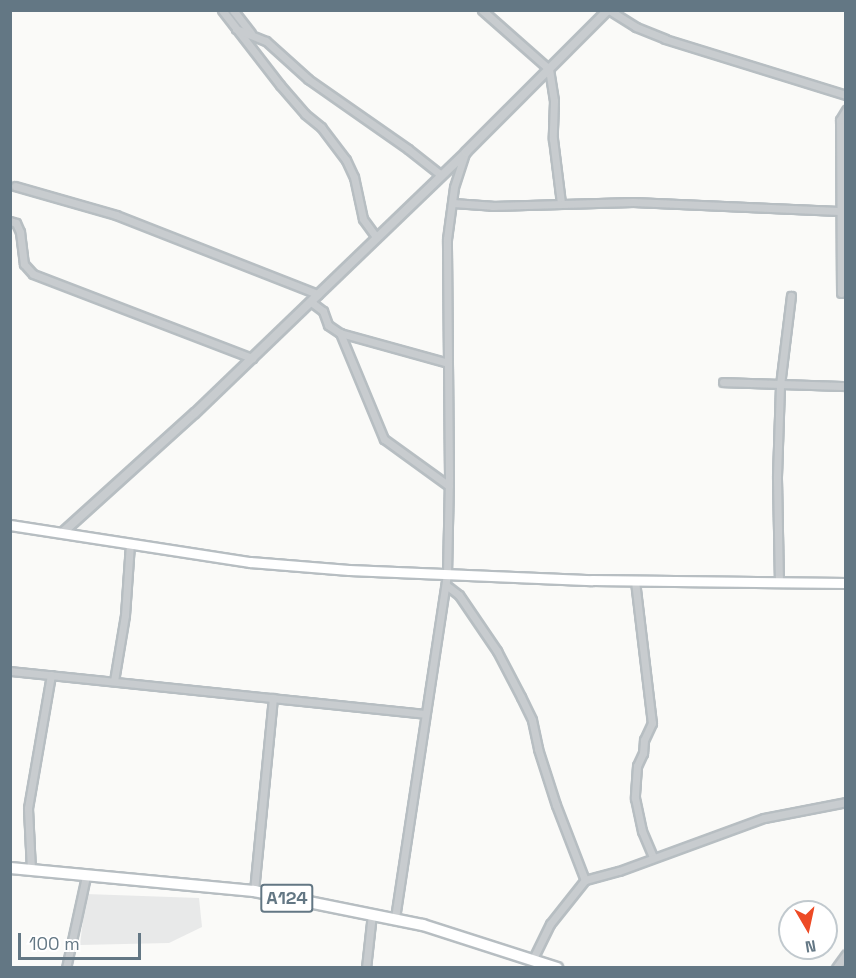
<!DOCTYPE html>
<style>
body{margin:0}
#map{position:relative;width:856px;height:978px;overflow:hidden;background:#fafaf8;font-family:"Space Grotesk",sans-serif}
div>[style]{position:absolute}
.built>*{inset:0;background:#e8e9e9}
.roads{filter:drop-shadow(2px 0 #b7bec2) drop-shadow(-2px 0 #b7bec2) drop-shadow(0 2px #b7bec2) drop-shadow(0 -2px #b7bec2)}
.minor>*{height:7px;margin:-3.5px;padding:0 3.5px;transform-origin:3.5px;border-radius:3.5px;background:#c8cccf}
.tertiary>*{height:8px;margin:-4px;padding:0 4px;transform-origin:4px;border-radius:4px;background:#c8cccf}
.secondary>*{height:9px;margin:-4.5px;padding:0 4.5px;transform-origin:4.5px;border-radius:4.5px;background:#fff}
.trunk>*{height:10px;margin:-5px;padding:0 5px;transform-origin:5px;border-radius:5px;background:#fff}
span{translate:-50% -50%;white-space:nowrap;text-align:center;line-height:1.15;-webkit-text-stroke:6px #fff;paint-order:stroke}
.shield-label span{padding:2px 4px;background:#fff;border:2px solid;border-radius:4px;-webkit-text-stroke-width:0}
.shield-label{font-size:18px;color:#637784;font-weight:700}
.frame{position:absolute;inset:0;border:12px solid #637784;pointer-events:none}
.north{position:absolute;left:778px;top:900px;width:60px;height:60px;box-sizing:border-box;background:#fff;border:2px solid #c1c9ce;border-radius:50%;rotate:171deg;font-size:16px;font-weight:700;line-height:24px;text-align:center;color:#637784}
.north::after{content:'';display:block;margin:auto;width:21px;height:27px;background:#ed4a25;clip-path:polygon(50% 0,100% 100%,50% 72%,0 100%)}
.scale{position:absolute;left:18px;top:933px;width:123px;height:27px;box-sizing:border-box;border:3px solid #637784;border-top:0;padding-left:8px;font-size:18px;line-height:21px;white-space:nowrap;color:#637784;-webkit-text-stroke:4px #fff;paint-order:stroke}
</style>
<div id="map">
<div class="built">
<i style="clip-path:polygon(86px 894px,199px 898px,202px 927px,169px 943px,80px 945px)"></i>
</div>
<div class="roads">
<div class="minor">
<i style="left:222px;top:10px;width:95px;rotate:52.3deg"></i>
<i style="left:280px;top:85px;width:38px;rotate:49deg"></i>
<i style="left:305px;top:114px;width:21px;rotate:39deg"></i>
<i style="left:321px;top:127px;width:41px;rotate:52.9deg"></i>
<i style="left:346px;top:160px;width:19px;rotate:65deg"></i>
<i style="left:354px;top:177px;width:43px;rotate:77.9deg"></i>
<i style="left:363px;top:219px;width:22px;rotate:54deg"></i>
<i style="left:233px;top:10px;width:29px;rotate:52deg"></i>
<i style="left:482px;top:10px;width:89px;rotate:41.4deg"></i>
<i style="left:549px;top:69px;width:32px;rotate:81deg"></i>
<i style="left:554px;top:101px;width:38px;rotate:92deg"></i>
<i style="left:553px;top:139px;width:64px;rotate:82.9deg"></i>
<i style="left:609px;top:10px;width:32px;rotate:32deg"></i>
<i style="left:636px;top:27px;width:31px;rotate:22deg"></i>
<i style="left:665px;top:39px;width:189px;rotate:17.2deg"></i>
<i style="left:236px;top:29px;width:32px;rotate:22deg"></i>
<i style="left:266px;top:41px;width:57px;rotate:42.1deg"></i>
<i style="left:308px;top:79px;width:122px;rotate:35deg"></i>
<i style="left:408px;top:149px;width:42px;rotate:38.2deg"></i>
<i style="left:15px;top:186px;width:105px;rotate:16deg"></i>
<i style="left:116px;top:215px;width:217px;rotate:21.4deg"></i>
<i style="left:453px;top:203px;width:39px;rotate:4deg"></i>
<i style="left:492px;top:206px;width:141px;rotate:-1.6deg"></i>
<i style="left:633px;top:202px;width:206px;rotate:2.5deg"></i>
<i style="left:10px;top:221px;width:6px;rotate:18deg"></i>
<i style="left:16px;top:223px;width:10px;rotate:66deg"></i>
<i style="left:20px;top:232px;width:32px;rotate:83deg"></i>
<i style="left:24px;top:264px;width:13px;rotate:48deg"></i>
<i style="left:33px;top:274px;width:235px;rotate:21deg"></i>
<i style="left:841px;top:293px;width:173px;rotate:-90.3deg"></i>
<i style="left:840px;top:120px;width:12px;rotate:-59deg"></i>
<i style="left:311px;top:302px;width:15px;rotate:37deg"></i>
<i style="left:323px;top:311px;width:15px;rotate:70deg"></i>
<i style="left:328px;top:325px;width:14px;rotate:34deg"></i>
<i style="left:340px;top:333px;width:112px;rotate:15.5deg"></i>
<i style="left:340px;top:333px;width:115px;rotate:67.5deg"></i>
<i style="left:384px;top:439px;width:80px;rotate:35.9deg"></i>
<i style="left:723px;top:382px;width:123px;rotate:1.9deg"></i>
<i style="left:635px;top:581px;width:143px;rotate:83.2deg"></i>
<i style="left:652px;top:723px;width:19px;rotate:115deg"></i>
<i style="left:644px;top:740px;width:13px;rotate:94deg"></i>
<i style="left:643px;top:753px;width:14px;rotate:115deg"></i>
<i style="left:637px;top:766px;width:32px;rotate:94deg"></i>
<i style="left:635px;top:798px;width:34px;rotate:78deg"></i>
<i style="left:642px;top:831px;width:28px;rotate:67deg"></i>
<i style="left:779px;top:583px;width:107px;rotate:-91.1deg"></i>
<i style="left:777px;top:476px;width:91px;rotate:-88.1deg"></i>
<i style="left:780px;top:385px;width:90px;rotate:-83deg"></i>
<i style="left:446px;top:585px;width:16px;rotate:38deg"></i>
<i style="left:459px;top:595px;width:68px;rotate:55.8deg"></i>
<i style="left:497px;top:651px;width:52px;rotate:62.4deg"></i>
<i style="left:521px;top:697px;width:25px;rotate:64deg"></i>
<i style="left:532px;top:720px;width:30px;rotate:78deg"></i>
<i style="left:538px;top:749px;width:59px;rotate:72.2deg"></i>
<i style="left:556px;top:805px;width:80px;rotate:68.9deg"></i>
<i style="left:585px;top:880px;width:56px;rotate:128.5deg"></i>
<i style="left:550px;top:924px;width:39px;rotate:116deg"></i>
<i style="left:10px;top:671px;width:416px;rotate:5.9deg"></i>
<i style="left:114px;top:681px;width:67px;rotate:-80.5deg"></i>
<i style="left:125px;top:615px;width:71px;rotate:-86deg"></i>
<i style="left:31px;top:870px;width:62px;rotate:-92.8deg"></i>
<i style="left:28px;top:808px;width:135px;rotate:-80.2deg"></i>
<i style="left:585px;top:880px;width:35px;rotate:-15deg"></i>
<i style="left:619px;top:871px;width:154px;rotate:-20.1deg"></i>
<i style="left:764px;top:818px;width:84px;rotate:-11deg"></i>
<i style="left:254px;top:891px;width:194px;rotate:-84.4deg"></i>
<i style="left:395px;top:918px;width:348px;rotate:-81.4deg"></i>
<i style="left:447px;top:574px;width:97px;rotate:-88.8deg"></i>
<i style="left:449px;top:477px;width:238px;rotate:-90.5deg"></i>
<i style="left:447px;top:239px;width:52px;rotate:-82.3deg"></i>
<i style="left:454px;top:187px;width:36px;rotate:-72deg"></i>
<i style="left:66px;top:968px;width:94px;rotate:-77.7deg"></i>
<i style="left:366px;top:968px;width:54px;rotate:-83.7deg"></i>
<i style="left:836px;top:968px;width:17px;rotate:-54deg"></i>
</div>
<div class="tertiary">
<i style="left:62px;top:533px;width:179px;rotate:-42.1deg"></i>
<i style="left:195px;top:413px;width:376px;rotate:-43.9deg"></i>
<i style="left:466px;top:152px;width:201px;rotate:-45deg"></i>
</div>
<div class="secondary">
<i style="left:10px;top:525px;width:243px;rotate:8.8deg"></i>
<i style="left:250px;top:562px;width:99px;rotate:4.6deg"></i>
<i style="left:349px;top:570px;width:243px;rotate:2.4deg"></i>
<i style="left:592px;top:580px;width:254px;rotate:0.7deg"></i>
</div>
<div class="trunk">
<i style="left:10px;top:868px;width:245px;rotate:5.4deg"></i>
<i style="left:254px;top:891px;width:172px;rotate:11.4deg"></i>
<i style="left:423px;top:925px;width:141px;rotate:17.8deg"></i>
</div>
</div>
<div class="shield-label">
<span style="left:287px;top:898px">A124</span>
</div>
<div class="frame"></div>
<div class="north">N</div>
<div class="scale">100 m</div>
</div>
